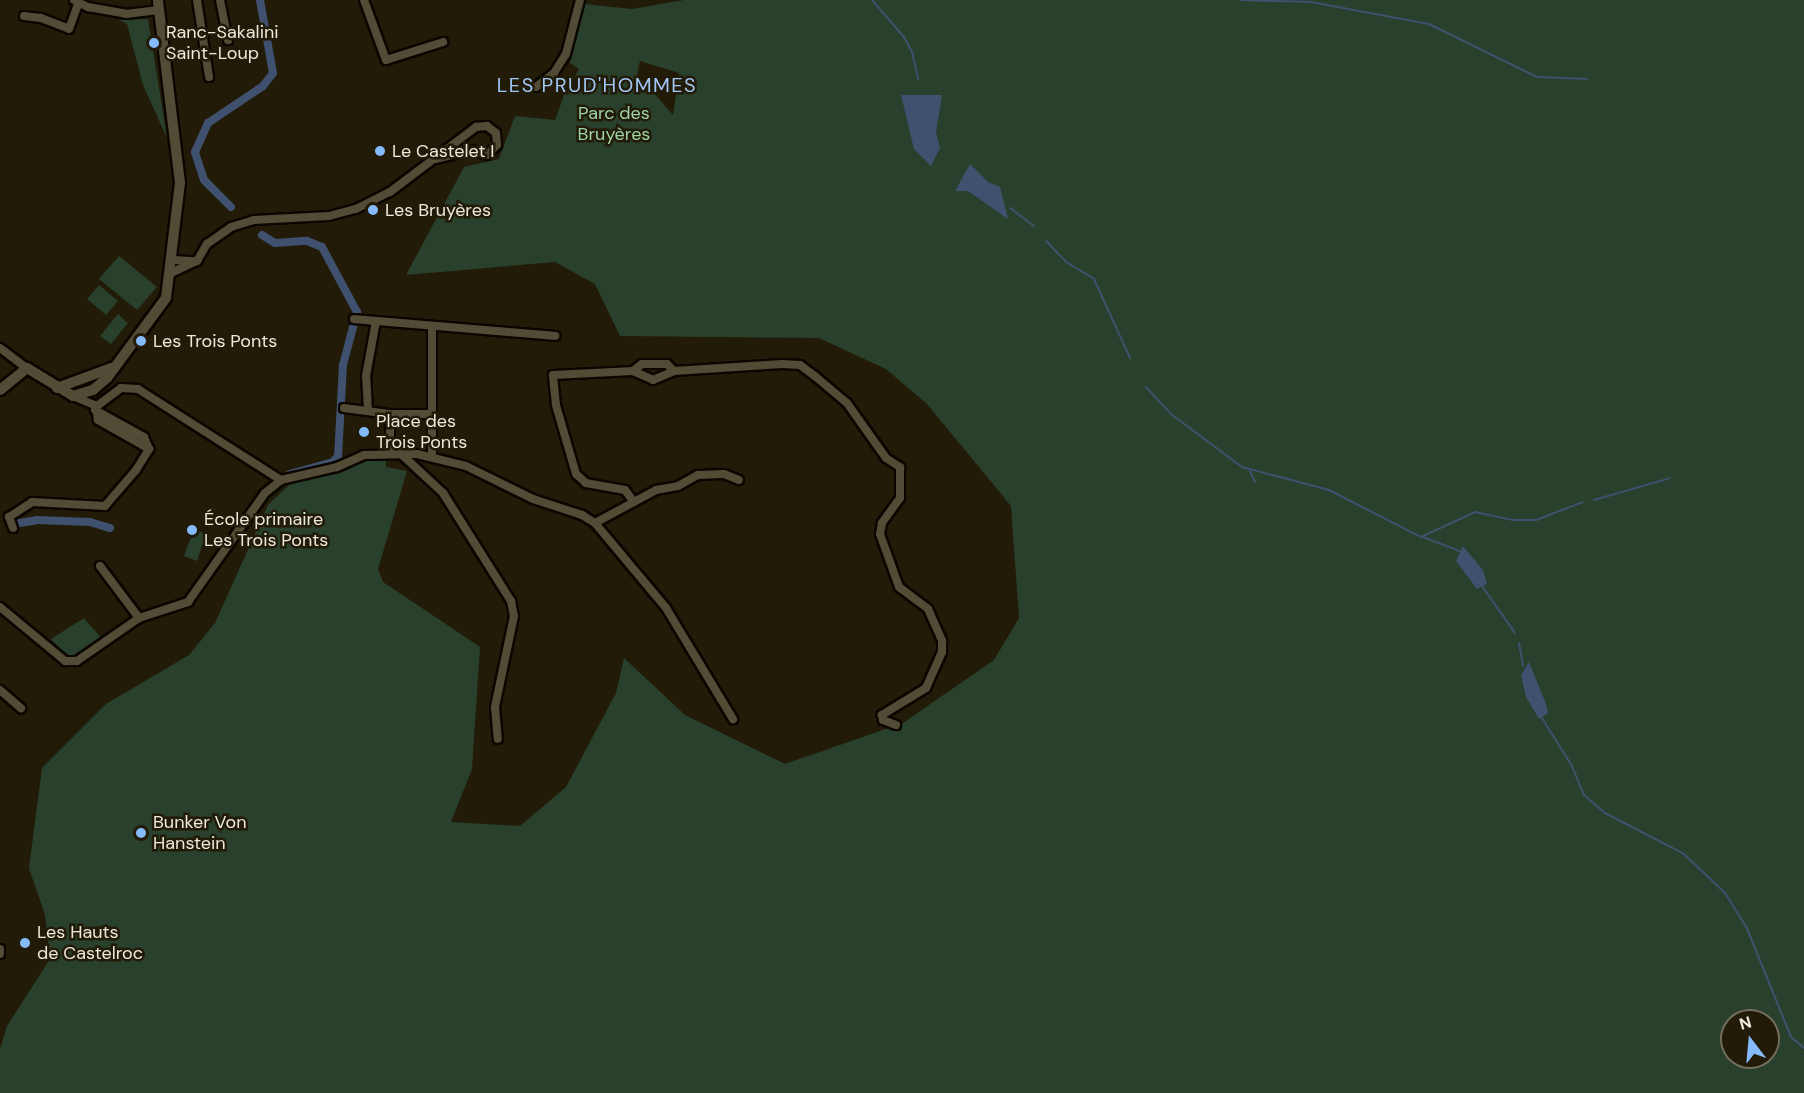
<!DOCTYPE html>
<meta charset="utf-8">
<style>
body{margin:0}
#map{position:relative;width:1804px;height:1093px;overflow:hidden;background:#211b07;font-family:"DM Sans",sans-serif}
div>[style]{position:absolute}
.green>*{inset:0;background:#29402d}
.water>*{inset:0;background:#3f516e}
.stream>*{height:2px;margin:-1px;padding:0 1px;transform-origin:1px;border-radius:1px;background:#3f516e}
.canal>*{height:8px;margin:-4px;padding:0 4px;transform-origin:4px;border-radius:4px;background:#3f516e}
.roads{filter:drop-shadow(2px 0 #0b0600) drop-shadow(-2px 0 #0b0600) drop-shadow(0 2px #0b0600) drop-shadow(0 -2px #0b0600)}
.minor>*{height:8px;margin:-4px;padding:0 4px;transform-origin:4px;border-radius:4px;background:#524b36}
.tertiary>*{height:10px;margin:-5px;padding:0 5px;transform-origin:5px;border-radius:5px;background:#524b36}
.dots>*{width:16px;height:16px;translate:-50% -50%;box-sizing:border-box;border:3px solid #211b07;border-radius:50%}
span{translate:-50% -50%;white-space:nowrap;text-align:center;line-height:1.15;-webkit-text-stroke:5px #211b07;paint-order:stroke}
.poi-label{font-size:18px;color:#ece8dc}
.left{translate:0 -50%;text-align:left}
.park-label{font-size:18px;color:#9ed4a7}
.neighbourhood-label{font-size:20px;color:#a0c7f7;letter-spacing:1.5px}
.north{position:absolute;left:1720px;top:1009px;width:60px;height:60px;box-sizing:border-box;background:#211b07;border:2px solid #726d5c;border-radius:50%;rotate:344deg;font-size:16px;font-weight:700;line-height:24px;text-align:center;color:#ece8dc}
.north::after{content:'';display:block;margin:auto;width:21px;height:27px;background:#86bbfb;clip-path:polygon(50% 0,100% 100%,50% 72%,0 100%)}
</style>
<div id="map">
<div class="green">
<i style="clip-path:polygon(evenodd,684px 0,1804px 0,1804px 1093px,0 1093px,0 1049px,7px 1026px,50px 959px,45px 915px,29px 868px,42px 768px,106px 704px,189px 655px,215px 623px,268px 505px,289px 485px,374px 456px,386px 456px,386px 467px,407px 471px,378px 569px,383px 582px,480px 647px,472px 769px,451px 822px,520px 826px,566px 787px,616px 693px,624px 658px,685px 715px,785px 764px,903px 723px,994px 660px,1019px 618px,1011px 506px,927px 404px,886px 369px,819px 338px,620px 336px,595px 284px,555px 262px,406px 275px,464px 167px,499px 159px,515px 116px,555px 120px,567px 87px,577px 93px,583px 82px,575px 77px,579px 69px,570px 63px,572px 42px,585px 4px,632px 9px,684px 0,640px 61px,679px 73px,673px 115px,637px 74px,640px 61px,684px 0,1732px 1021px,1768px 1021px,1768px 1057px,1732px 1057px,1732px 1021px)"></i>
<i style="clip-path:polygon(148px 19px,167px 138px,143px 85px,127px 24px,119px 20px)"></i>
<i style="clip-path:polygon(119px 256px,157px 287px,137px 310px,99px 279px)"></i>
<i style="clip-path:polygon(99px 285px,118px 301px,106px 315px,87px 299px)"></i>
<i style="clip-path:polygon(118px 314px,128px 323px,111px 344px,100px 336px)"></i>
<i style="clip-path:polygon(194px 529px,206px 534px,197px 561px,184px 556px)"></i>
<i style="clip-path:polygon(84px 618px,102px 639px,77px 655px,65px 655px,51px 639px)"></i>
</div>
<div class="water">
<i style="clip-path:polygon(901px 95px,942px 95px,936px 132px,940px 148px,931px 166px,914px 149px)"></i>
<i style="clip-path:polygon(970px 164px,988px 182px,1000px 187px,1008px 219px,968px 191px,955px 191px)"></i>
<i style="clip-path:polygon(1463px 546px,1483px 570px,1487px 584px,1477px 589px,1456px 561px)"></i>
<i style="clip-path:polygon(1529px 662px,1546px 704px,1548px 713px,1539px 719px,1526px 697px,1521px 675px)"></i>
</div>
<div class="stream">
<i style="left:872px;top:0;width:49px;rotate:49.1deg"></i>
<i style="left:904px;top:37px;width:17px;rotate:62deg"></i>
<i style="left:912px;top:52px;width:28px;rotate:77deg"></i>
<i style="left:1240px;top:0;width:71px;rotate:1.6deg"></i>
<i style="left:1311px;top:2px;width:120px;rotate:10.6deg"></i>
<i style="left:1429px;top:24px;width:120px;rotate:26.1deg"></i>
<i style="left:1537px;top:77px;width:50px;rotate:2.3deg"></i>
<i style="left:1010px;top:208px;width:30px;rotate:37deg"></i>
<i style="left:1046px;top:241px;width:29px;rotate:46deg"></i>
<i style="left:1066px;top:262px;width:33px;rotate:31deg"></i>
<i style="left:1094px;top:279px;width:87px;rotate:65.5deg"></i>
<i style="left:1146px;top:387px;width:37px;rotate:47deg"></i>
<i style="left:1171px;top:414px;width:89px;rotate:36.7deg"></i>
<i style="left:1242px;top:467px;width:90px;rotate:14.8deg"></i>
<i style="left:1329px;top:490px;width:103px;rotate:27.1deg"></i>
<i style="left:1421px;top:537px;width:60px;rotate:-24.8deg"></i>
<i style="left:1475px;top:512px;width:39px;rotate:12deg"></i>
<i style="left:1513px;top:520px;width:23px"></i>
<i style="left:1536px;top:520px;width:50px;rotate:-21deg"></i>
<i style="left:1250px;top:471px;width:12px;rotate:66deg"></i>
<i style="left:1594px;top:500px;width:79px;rotate:-16.1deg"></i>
<i style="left:1423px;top:537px;width:40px;rotate:21deg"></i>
<i style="left:1482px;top:586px;width:57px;rotate:54.9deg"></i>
<i style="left:1519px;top:643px;width:23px;rotate:80deg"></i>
<i style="left:1542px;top:718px;width:57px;rotate:58deg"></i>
<i style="left:1572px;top:766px;width:31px;rotate:68deg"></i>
<i style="left:1584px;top:795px;width:28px;rotate:41deg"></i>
<i style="left:1605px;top:813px;width:89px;rotate:27.4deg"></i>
<i style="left:1684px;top:854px;width:57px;rotate:43.6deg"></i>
<i style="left:1725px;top:893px;width:39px;rotate:58deg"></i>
<i style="left:1746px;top:926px;width:120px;rotate:67.9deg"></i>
<i style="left:1791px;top:1037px;width:17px;rotate:40deg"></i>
</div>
<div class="canal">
<i style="left:231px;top:207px;width:38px;rotate:-135deg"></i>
<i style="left:204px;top:180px;width:29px;rotate:-108deg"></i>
<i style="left:195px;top:152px;width:32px;rotate:-66deg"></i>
<i style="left:208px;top:123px;width:66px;rotate:-33.9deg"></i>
<i style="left:263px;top:86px;width:16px;rotate:-52deg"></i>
<i style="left:273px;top:73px;width:74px;rotate:-100.1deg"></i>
<i style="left:262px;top:235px;width:15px;rotate:32deg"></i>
<i style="left:275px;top:243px;width:32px;rotate:-4deg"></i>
<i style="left:307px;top:241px;width:16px;rotate:22deg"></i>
<i style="left:322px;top:247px;width:74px;rotate:61.7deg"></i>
<i style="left:357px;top:312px;width:55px;rotate:104.8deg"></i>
<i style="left:343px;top:365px;width:91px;rotate:93.1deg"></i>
<i style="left:338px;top:456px;width:8px;rotate:130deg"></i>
<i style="left:333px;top:462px;width:45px;rotate:164.4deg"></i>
<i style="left:13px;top:524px;width:24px;rotate:-9deg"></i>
<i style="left:37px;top:520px;width:53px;rotate:2.2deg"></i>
<i style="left:90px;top:522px;width:21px;rotate:17deg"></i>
</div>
<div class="roads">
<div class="minor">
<i style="left:74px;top:0;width:16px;rotate:27deg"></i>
<i style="left:88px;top:7px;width:39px;rotate:10deg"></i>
<i style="left:126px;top:14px;width:33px;rotate:-7deg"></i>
<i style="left:197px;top:0;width:78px;rotate:81.1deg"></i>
<i style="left:220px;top:0;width:41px;rotate:78.7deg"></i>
<i style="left:364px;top:0;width:64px;rotate:69.9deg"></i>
<i style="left:386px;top:60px;width:60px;rotate:-17.5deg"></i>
<i style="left:24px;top:16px;width:17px;rotate:7deg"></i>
<i style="left:41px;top:18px;width:30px;rotate:21deg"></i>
<i style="left:69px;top:29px;width:27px;rotate:-70deg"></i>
<i style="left:536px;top:87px;width:23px;rotate:-38deg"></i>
<i style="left:554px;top:73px;width:22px;rotate:-58deg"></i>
<i style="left:566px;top:54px;width:56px;rotate:-75.5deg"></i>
<i style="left:173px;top:260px;width:22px;rotate:3deg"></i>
<i style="left:171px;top:273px;width:29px;rotate:-25deg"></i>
<i style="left:197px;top:261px;width:20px;rotate:-60deg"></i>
<i style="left:207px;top:244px;width:29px;rotate:-35deg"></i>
<i style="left:231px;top:227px;width:24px;rotate:-17deg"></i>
<i style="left:254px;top:220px;width:75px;rotate:-3.1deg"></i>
<i style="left:329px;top:216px;width:28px;rotate:-15deg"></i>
<i style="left:356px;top:209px;width:38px;rotate:-27deg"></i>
<i style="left:390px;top:192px;width:108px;rotate:-37.1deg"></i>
<i style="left:476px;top:127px;width:11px;rotate:-5deg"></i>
<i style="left:487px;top:126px;width:11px;rotate:38deg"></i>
<i style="left:496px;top:133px;width:12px;rotate:85deg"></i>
<i style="left:497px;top:145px;width:14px;rotate:135deg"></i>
<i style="left:487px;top:155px;width:16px;rotate:-162deg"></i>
<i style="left:472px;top:150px;width:37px;rotate:166deg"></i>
<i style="left:354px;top:319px;width:202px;rotate:4.8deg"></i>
<i style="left:0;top:348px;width:34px;rotate:37deg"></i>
<i style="left:633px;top:371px;width:11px;rotate:-38deg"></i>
<i style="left:642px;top:364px;width:25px"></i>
<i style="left:667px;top:364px;width:10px;rotate:45deg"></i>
<i style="left:73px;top:396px;width:26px;rotate:23deg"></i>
<i style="left:97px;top:406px;width:30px;rotate:-37deg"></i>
<i style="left:121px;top:388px;width:17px;rotate:3deg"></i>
<i style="left:138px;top:389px;width:169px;rotate:32.5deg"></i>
<i style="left:281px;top:480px;width:57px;rotate:-13.1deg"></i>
<i style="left:337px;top:467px;width:30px;rotate:-24deg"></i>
<i style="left:364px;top:455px;width:53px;rotate:-1.1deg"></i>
<i style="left:417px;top:454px;width:50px;rotate:13.8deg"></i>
<i style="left:466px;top:466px;width:75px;rotate:26.2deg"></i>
<i style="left:533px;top:499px;width:52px;rotate:18.1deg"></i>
<i style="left:582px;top:515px;width:15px;rotate:32deg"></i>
<i style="left:595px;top:523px;width:111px;rotate:50.1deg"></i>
<i style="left:666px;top:608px;width:130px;rotate:58.9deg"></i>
<i style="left:96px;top:407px;width:13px;rotate:81deg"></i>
<i style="left:98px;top:420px;width:59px;rotate:29.6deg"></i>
<i style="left:344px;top:408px;width:46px;rotate:7.4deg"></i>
<i style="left:390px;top:414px;width:41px"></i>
<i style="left:368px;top:411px;width:35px;rotate:-93deg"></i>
<i style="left:366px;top:376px;width:56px;rotate:-79.7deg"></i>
<i style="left:390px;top:414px;width:38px;rotate:90deg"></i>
<i style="left:400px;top:453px;width:59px;rotate:42.9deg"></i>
<i style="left:443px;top:493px;width:128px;rotate:57.8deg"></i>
<i style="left:511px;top:601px;width:15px;rotate:79deg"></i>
<i style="left:514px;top:616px;width:93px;rotate:101.8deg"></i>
<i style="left:495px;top:707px;width:32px;rotate:85deg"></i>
<i style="left:432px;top:457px;width:130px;rotate:-90deg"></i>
<i style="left:634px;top:502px;width:15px;rotate:-127deg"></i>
<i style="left:625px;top:490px;width:40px;rotate:-170deg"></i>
<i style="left:586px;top:483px;width:13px;rotate:-138deg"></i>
<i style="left:576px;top:474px;width:72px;rotate:-106.2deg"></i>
<i style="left:556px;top:405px;width:30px;rotate:-96deg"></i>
<i style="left:553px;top:375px;width:80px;rotate:-2.9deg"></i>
<i style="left:633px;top:371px;width:22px;rotate:24deg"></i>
<i style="left:653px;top:380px;width:23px;rotate:-23deg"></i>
<i style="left:674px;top:371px;width:108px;rotate:-3.7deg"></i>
<i style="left:782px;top:364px;width:18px;rotate:3deg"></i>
<i style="left:800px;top:365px;width:20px;rotate:37deg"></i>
<i style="left:816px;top:377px;width:40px;rotate:40deg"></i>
<i style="left:847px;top:403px;width:67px;rotate:54.7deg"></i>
<i style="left:886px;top:458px;width:17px;rotate:33deg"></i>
<i style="left:900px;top:467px;width:31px;rotate:90deg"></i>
<i style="left:900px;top:498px;width:31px;rotate:126deg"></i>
<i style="left:882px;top:523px;width:11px;rotate:100deg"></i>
<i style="left:880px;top:534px;width:56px;rotate:70.3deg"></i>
<i style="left:899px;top:587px;width:36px;rotate:37deg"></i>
<i style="left:928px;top:609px;width:35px;rotate:66deg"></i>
<i style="left:942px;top:641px;width:11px;rotate:90deg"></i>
<i style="left:942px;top:652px;width:39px;rotate:114deg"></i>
<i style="left:926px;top:688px;width:52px;rotate:148.5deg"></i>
<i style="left:882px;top:715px;width:5px;rotate:79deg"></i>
<i style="left:883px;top:720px;width:14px;rotate:21deg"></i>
<i style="left:595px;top:523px;width:69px;rotate:-28.4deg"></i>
<i style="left:656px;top:490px;width:22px;rotate:-10deg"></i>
<i style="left:678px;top:486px;width:23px;rotate:-29deg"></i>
<i style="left:698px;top:475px;width:26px;rotate:-2deg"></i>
<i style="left:724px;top:474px;width:16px;rotate:22deg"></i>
<i style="left:13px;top:528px;width:12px;rotate:-110deg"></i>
<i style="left:9px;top:517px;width:27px;rotate:-33deg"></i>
<i style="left:32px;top:502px;width:73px;rotate:3.1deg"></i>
<i style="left:105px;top:506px;width:48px;rotate:-49.3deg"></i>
<i style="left:136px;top:470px;width:25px;rotate:-58deg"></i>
<i style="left:149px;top:449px;width:13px;rotate:-113deg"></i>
<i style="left:144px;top:437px;width:56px;rotate:-151.1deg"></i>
<i style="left:100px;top:566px;width:65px;rotate:53.1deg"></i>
<i style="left:0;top:607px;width:85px;rotate:39.7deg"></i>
<i style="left:65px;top:661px;width:12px"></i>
<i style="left:77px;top:661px;width:75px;rotate:-34.7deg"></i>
<i style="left:139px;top:618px;width:52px;rotate:-18.1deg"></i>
<i style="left:188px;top:602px;width:133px;rotate:-54.8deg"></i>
<i style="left:265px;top:493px;width:21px;rotate:-39deg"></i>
<i style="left:0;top:690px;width:28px;rotate:41deg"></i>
<i style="left:0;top:949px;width:5px;rotate:90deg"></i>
</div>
<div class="tertiary">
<i style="left:57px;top:388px;width:58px;rotate:-20.3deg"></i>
<i style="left:0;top:390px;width:35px;rotate:-39deg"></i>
<i style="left:27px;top:368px;width:54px;rotate:31.3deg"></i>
<i style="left:73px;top:396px;width:21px;rotate:-17deg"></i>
<i style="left:93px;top:390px;width:18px;rotate:-41deg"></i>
<i style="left:107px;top:378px;width:99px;rotate:-53.6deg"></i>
<i style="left:166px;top:298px;width:116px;rotate:-83.1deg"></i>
<i style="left:180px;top:183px;width:184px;rotate:-96.9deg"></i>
</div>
</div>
<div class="dots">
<i style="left:154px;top:43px;background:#86bbfb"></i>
<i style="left:380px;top:151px;background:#86bbfb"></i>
<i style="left:373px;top:210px;background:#86bbfb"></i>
<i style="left:141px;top:341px;background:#86bbfb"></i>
<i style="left:364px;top:432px;background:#86bbfb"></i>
<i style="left:192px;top:530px;background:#86bbfb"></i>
<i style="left:141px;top:833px;background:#86bbfb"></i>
<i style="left:25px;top:943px;background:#86bbfb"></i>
</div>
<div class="poi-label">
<span class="left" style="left:166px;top:43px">Ranc-Sakalini<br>Saint-Loup</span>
<span class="left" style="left:392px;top:151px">Le Castelet I</span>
<span class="left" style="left:385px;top:210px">Les Bruyères</span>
<span class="left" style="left:153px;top:341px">Les Trois Ponts</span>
<span class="left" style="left:376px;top:432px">Place des<br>Trois Ponts</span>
<span class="left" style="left:204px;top:530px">École primaire<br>Les Trois Ponts</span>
<span class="left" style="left:153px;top:833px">Bunker Von<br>Hanstein</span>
<span class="left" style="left:37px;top:943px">Les Hauts<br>de Castelroc</span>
</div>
<div class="park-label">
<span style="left:614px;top:124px">Parc des<br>Bruyères</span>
</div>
<div class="neighbourhood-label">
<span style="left:597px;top:85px">LES PRUD'HOMMES</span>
</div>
<div class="north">N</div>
</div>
